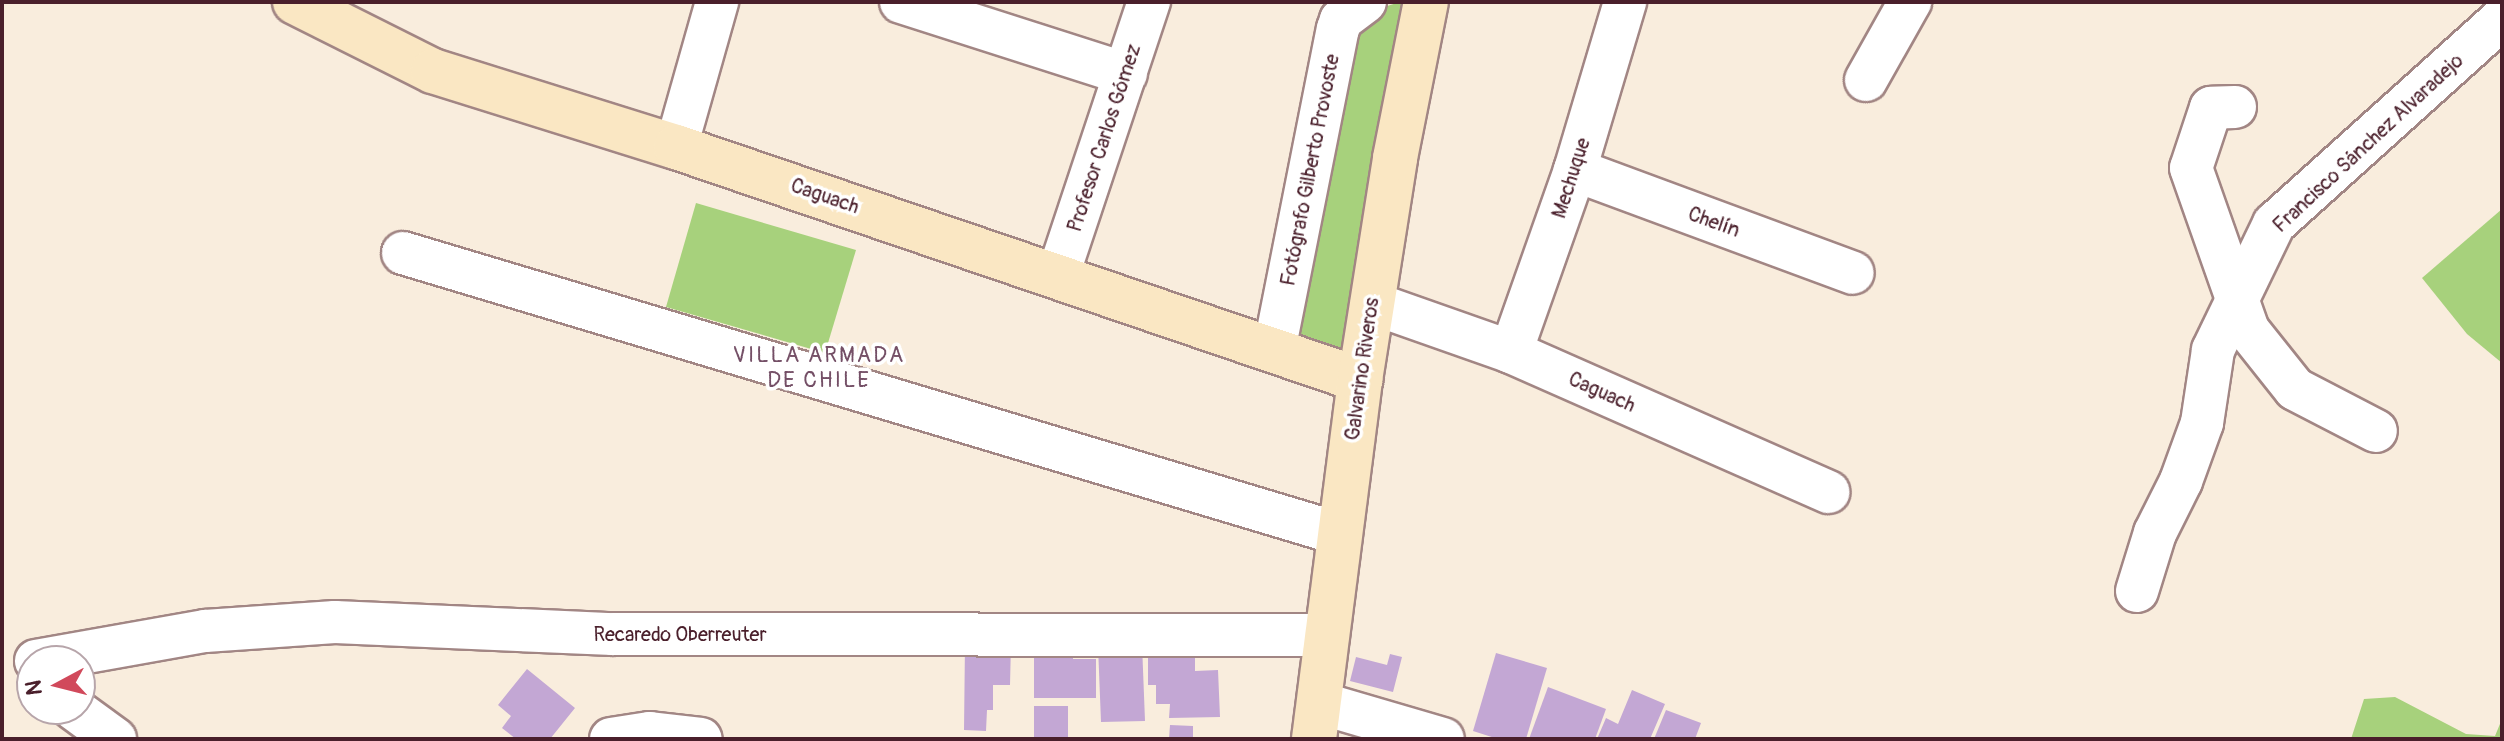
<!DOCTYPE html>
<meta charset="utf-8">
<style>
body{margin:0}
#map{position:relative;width:2504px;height:741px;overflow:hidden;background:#f9eddd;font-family:Pangolin,sans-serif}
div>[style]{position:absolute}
.green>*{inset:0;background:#a7d17c}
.building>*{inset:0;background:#c3a7d4}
.roads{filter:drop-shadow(2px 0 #a28684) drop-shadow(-2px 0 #a28684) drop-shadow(0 2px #a28684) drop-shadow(0 -2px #a28684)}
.street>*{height:42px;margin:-21px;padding:0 21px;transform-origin:21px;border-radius:21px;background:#fff}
.secondary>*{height:44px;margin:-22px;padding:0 22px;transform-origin:22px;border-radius:22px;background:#fae7c3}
span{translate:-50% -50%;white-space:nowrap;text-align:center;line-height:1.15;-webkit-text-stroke:7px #fff;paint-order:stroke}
.street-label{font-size:20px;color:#4a1f2b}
.neighbourhood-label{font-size:22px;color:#744f66;letter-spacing:2px}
.frame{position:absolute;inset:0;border:4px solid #4a1f2b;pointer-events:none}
.north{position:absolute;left:16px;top:645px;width:80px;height:80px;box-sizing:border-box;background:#fff;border:2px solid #b7a5aa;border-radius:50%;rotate:263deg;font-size:22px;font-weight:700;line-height:32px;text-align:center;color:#4a1f2b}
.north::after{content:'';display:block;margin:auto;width:28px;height:36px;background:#d1495b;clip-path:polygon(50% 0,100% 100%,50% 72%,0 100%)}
</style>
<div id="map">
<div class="green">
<i style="clip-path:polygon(1400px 2px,1414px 2px,1352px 364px,1289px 344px,1350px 29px,1368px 12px)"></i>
<i style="clip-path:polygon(696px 203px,856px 250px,825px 353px,666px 307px)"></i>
<i style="clip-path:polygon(2502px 209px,2502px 363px,2467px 334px,2422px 278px)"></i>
<i style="clip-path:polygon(2395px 697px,2466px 734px,2495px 736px,2502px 719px,2502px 739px,2351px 739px,2364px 699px)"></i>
</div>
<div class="building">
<i style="clip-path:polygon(1034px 639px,1073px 648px,1073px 659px,1096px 659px,1096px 698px,1034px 698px)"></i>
<i style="clip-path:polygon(1148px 640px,1195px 653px,1195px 671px,1218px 670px,1220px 717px,1169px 718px,1170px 704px,1156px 704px,1156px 685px,1148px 685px)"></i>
<i style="clip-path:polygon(965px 643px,1011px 643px,1010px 685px,993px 685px,993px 710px,987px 710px,986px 731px,964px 730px)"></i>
<i style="clip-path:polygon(1142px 644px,1145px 721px,1101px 722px,1098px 646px)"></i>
<i style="clip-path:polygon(1496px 653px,1547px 668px,1526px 739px,1498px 739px,1473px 731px)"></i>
<i style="clip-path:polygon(1390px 654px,1402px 657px,1393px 692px,1350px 681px,1356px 657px,1387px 665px)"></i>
<i style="clip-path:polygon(527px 669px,575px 708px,550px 739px,516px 739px,502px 728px,511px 716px,498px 705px)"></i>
<i style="clip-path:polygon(1548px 687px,1606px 709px,1595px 739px,1529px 739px)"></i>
<i style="clip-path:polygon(1632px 690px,1665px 704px,1650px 739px,1597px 739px,1606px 718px,1618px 724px)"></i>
<i style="clip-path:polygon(1034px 706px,1068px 706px,1068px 739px,1034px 739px)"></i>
<i style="clip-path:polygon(1666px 710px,1701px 723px,1695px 739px,1654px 739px)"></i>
<i style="clip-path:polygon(1170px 725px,1193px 726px,1193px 739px,1169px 739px)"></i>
</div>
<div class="roads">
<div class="street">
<i style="left:901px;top:2px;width:236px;rotate:17.7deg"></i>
<i style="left:1866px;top:80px;width:90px;rotate:-60.6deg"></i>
<i style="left:2235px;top:107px;width:24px;rotate:178deg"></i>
<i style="left:2211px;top:108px;width:63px;rotate:108.4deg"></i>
<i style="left:2191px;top:168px;width:172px;rotate:70.6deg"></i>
<i style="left:2248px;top:330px;width:75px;rotate:51.5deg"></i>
<i style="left:2295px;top:389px;width:91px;rotate:27.4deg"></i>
<i style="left:676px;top:147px;width:151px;rotate:-74.2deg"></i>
<i style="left:1575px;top:170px;width:296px;rotate:20.3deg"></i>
<i style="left:403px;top:253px;width:978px;rotate:16.69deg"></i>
<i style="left:1058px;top:275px;width:288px;rotate:-71.6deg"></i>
<i style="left:1372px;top:303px;width:147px;rotate:19.4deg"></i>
<i style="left:1511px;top:352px;width:347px;rotate:23.8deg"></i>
<i style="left:1274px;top:351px;width:328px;rotate:-78.8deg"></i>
<i style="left:1338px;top:29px;width:9px;rotate:-72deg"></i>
<i style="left:1341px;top:20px;width:30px;rotate:-37deg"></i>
<i style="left:1511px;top:352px;width:193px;rotate:-70.6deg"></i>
<i style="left:1575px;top:170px;width:175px;rotate:-73.4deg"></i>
<i style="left:2137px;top:591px;width:61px;rotate:-72.8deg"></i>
<i style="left:2155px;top:533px;width:58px;rotate:-63.4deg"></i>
<i style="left:2181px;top:481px;width:62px;rotate:-70.1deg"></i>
<i style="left:2202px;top:423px;width:74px;rotate:-81.4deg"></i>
<i style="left:2213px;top:350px;width:140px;rotate:-64.2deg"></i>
<i style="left:2274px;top:224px;width:307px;rotate:-42deg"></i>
<i style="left:36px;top:661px;width:172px;rotate:-10.1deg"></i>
<i style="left:205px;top:631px;width:130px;rotate:-4deg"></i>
<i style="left:335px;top:622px;width:278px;rotate:2.5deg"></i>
<i style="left:613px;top:634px;width:714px;rotate:0.08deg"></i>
<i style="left:1320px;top:703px;width:128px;rotate:16.3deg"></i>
<i style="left:74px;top:709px;width:51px;rotate:36.2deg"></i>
<i style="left:611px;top:739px;width:39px;rotate:-9deg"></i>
<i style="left:650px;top:733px;width:51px;rotate:6.7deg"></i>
</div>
<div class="secondary">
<i style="left:295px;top:2px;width:154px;rotate:26.6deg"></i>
<i style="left:433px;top:71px;width:255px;rotate:17.4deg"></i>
<i style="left:676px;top:147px;width:723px;rotate:18.81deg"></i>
<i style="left:1314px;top:739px;width:362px;rotate:-82.7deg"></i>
<i style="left:1360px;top:380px;width:225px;rotate:-81deg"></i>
<i style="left:1395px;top:158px;width:159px;rotate:-78.8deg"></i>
</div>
</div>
<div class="street-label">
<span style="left:1104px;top:138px;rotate:-72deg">Profesor Carlos Gómez</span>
<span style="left:2368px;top:143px;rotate:-43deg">Francisco Sánchez Alvaradejo</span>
<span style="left:1310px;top:170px;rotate:-79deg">Fotógrafo Gilberto Provoste</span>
<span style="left:1571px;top:178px;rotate:-72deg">Mechuque</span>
<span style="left:825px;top:196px;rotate:19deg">Caguach</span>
<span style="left:1714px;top:222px;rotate:20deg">Chelín</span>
<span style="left:1362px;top:369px;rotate:-82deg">Galvarino Riveros</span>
<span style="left:1602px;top:392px;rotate:24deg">Caguach</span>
<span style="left:680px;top:634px">Recaredo Oberreuter</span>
</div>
<div class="neighbourhood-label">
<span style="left:819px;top:368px">VILLA ARMADA<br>DE CHILE</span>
</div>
<div class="frame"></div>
<div class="north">N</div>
</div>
